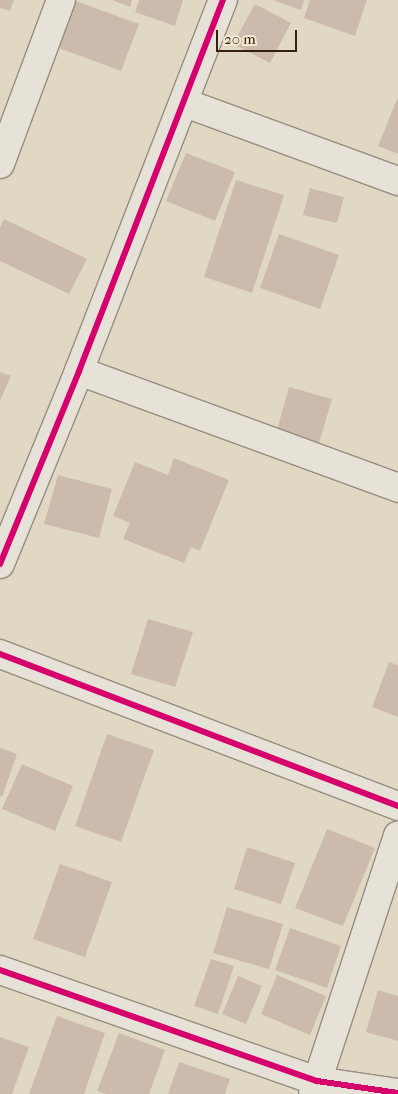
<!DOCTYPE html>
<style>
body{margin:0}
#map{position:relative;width:398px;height:1094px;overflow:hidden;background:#e1d8c4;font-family:"IM FELL French Canon",serif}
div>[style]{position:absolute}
.building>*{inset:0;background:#ccbbad}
.roads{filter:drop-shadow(1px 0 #958c7f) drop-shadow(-1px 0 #958c7f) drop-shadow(0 1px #958c7f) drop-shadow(0 -1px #958c7f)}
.minor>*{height:28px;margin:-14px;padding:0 14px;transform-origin:14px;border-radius:14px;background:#e7e2d8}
.cycleway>*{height:6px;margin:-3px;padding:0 3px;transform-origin:3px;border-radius:3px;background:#d6006c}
span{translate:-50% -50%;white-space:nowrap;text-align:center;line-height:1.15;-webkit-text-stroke:4px #f3e9d1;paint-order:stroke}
.scale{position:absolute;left:216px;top:30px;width:81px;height:22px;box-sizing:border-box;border:2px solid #361f0f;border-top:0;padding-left:6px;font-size:15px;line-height:18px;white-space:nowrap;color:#361f0f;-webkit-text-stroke:4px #f3e9d1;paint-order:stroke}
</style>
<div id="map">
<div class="building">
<i style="clip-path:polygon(0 0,14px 0,10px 11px,0 8px)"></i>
<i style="clip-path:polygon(73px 0,139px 24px,121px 71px,56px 47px)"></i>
<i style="clip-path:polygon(112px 0,132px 0,130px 7px)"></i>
<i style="clip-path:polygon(139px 0,183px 0,175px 26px,135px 12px)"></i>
<i style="clip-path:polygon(273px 0,304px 0,301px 10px)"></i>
<i style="clip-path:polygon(310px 0,367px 0,355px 36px,304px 18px)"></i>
<i style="clip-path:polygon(255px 4px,291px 23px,270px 63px,233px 44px)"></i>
<i style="clip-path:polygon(398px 97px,398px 154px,378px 146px)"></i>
<i style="clip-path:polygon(186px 153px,235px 172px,215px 221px,166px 201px)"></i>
<i style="clip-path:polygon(236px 180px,284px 195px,252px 293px,204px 277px)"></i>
<i style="clip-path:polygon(310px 188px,344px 197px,337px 223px,303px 215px)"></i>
<i style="clip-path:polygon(4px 219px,87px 259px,69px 294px,0 261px,0 227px)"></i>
<i style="clip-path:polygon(279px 234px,339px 255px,320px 309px,260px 288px)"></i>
<i style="clip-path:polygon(0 372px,11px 376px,0 401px)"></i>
<i style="clip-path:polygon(289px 387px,332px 399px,316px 453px,274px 441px)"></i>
<i style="clip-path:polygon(174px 458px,229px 480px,200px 551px,191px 547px,184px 563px,123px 539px,130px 523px,113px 516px,135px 462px,168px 475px)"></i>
<i style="clip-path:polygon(58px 475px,112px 489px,99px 538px,44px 524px)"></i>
<i style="clip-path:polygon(148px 619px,193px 632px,175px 687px,131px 674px)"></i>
<i style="clip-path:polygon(389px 662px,398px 665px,398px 717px,372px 707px)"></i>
<i style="clip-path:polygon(107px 734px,154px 750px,121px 842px,75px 826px)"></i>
<i style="clip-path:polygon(0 748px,17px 754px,2px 797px,0 796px)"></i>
<i style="clip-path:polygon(22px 764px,73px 786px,55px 831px,2px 809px)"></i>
<i style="clip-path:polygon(327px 829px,375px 848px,343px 926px,295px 908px)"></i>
<i style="clip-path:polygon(247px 847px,295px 863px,281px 904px,234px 889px)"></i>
<i style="clip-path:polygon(60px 864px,112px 882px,85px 957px,33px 939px)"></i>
<i style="clip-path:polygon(227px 907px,283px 924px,269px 969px,213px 953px)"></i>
<i style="clip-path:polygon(290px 928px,341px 946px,327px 988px,275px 970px)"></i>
<i style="clip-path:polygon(211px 959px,234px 966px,218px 1014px,194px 1006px)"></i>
<i style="clip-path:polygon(277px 975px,326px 996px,310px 1035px,261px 1014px)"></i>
<i style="clip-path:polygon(238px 976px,262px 986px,246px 1024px,222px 1014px)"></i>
<i style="clip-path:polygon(378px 990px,398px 996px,398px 1041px,366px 1032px)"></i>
<i style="clip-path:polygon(57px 1016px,105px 1033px,84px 1094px,29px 1094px)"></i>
<i style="clip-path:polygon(119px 1033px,165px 1050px,149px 1094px,106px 1094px,97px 1091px)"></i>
<i style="clip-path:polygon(0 1037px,29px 1047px,12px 1094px,0 1094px)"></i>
<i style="clip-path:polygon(179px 1062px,230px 1079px,225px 1094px,168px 1094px)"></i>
</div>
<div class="roads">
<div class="minor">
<i style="left:185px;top:103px;width:227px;rotate:20.1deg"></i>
<i style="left:0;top:164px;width:175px;rotate:-69.6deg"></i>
<i style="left:79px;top:371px;width:340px;rotate:20.1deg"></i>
<i style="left:0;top:564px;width:209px;rotate:-67.7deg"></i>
<i style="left:79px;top:371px;width:398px;rotate:-68.8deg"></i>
<i style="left:0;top:654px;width:426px;rotate:20.9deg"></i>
<i style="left:0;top:970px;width:336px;rotate:19.3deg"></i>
<i style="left:317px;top:1081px;width:82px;rotate:8.4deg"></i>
<i style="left:313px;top:1094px;width:272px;rotate:-71.8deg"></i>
</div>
</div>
<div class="cycleway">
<i style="left:0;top:564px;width:209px;rotate:-67.7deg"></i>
<i style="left:79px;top:371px;width:398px;rotate:-68.8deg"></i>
<i style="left:0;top:654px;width:426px;rotate:20.9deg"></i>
<i style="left:0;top:970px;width:336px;rotate:19.3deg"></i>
<i style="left:317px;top:1081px;width:82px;rotate:8.4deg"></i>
</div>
<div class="scale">20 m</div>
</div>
